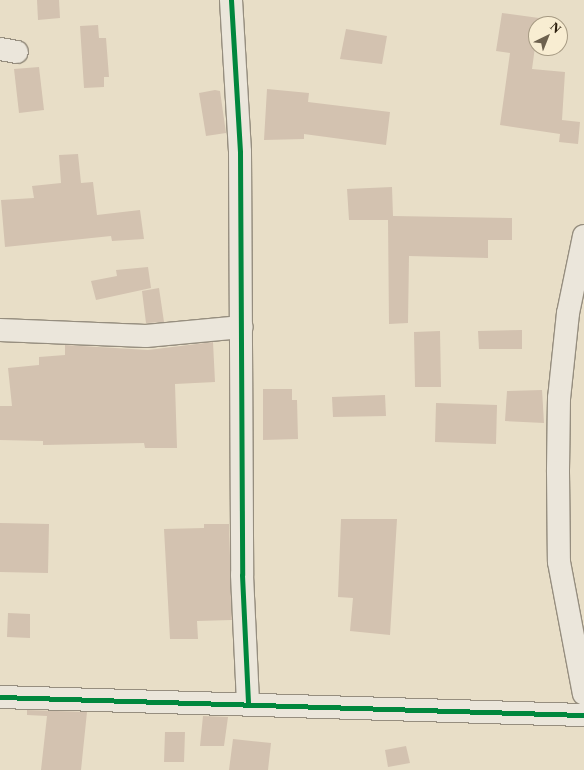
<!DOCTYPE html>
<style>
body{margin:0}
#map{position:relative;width:584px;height:770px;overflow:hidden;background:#e8dec7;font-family:"Libre Caslon Text",serif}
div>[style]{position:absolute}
.building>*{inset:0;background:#d3c2b0}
.roads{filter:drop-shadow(1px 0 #968e7f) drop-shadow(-1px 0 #968e7f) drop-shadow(0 1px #968e7f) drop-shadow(0 -1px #968e7f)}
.minor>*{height:22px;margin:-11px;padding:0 11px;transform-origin:11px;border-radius:11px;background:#ebe6db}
.tertiary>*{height:22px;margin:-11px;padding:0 11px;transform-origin:11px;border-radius:11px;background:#ebe6db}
.cycleway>*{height:5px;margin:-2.5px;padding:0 2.5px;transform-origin:2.5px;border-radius:2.5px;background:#00873e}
span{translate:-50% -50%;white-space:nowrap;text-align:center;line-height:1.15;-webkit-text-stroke:3.5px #f8edd2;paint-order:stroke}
.north{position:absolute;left:528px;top:16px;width:40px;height:40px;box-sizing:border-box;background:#f8edd2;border:1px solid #a69a83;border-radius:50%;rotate:43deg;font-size:11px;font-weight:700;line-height:16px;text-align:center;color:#2b1e0d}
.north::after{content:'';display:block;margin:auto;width:14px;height:18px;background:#6d614e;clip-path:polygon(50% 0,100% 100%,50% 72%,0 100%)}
</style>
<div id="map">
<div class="building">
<i style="clip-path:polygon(37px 0,59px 0,60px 18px,38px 20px)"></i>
<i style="clip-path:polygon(502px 13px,539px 18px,532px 69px,565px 72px,562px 120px,580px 122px,578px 144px,559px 142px,560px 134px,500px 125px,510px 53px,496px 51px)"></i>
<i style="clip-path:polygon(98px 25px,99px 38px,106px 38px,109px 77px,104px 77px,104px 87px,84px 88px,80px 26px)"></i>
<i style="clip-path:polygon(346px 29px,387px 36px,382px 64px,340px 59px)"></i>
<i style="clip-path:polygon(39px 67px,44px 110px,19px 113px,14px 69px)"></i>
<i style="clip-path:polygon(267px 89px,309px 93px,308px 102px,390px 112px,386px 145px,304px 134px,304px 139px,264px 140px)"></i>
<i style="clip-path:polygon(215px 90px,220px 91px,226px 133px,206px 136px,199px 93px)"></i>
<i style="clip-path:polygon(78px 154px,81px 183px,93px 182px,97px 215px,140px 210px,144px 239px,112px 241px,111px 236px,5px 247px,1px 200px,34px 198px,32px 186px,61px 183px,59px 155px)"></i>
<i style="clip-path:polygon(392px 187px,393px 216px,512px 218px,512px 240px,488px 240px,488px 258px,409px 256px,408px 323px,389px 324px,388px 220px,349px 220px,347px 189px)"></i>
<i style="clip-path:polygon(148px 267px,151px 288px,96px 300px,91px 281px,117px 276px,116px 270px)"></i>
<i style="clip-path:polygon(159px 288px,164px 322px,146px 323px,142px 291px)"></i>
<i style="clip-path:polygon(522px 330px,522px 349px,479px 349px,478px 331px)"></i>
<i style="clip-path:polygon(440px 331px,441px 387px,415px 387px,414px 332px)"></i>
<i style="clip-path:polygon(213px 342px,215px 382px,175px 384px,177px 448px,145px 448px,144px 443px,43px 445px,43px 441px,0 440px,0 406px,12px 406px,8px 368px,39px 365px,39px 357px,65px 355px,65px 345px,148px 350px)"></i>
<i style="clip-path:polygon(263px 389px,292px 389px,292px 400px,297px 400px,298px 439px,263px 440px)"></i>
<i style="clip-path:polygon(542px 390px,544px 423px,505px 421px,507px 391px)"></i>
<i style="clip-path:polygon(385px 395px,386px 416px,333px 417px,332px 397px)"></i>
<i style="clip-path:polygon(436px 403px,497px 405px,496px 444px,435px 442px)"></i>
<i style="clip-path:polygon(341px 519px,397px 519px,390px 635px,350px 631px,353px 598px,338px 597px)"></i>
<i style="clip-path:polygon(0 523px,49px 524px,48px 573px,0 572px)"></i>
<i style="clip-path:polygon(204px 524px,229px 524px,232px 620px,197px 621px,198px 639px,170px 639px,164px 529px,204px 528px)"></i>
<i style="clip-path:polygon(8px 613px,30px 614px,30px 638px,7px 637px)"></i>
<i style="clip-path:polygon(27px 710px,87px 712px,81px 770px,41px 770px,47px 716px,27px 715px)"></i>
<i style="clip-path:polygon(203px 716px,228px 717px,224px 746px,200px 746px)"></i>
<i style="clip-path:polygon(165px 732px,185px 732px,184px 762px,164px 762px)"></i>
<i style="clip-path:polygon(233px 739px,271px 743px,268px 770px,229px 770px)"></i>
<i style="clip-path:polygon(406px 746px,410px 763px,388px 767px,385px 750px)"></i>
</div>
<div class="roads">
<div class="minor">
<i style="left:231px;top:0;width:152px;rotate:86.6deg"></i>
<i style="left:240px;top:152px;width:423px;rotate:89.7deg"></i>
<i style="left:242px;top:575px;width:128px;rotate:87.3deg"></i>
<i style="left:0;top:49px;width:17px;rotate:10deg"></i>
<i style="left:584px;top:236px;width:79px;rotate:101.7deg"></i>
<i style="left:568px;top:313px;width:85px;rotate:96deg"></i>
<i style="left:559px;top:398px;width:74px;rotate:90.8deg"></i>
<i style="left:558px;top:472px;width:90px;rotate:89.4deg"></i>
<i style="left:559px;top:562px;width:134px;rotate:79.3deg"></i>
<i style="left:0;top:330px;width:146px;rotate:2.4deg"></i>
<i style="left:146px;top:336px;width:96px;rotate:-5.4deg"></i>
</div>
<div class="tertiary">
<i style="left:0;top:697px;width:584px;rotate:1.77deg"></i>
</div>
</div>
<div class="cycleway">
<i style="left:231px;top:0;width:152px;rotate:86.6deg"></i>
<i style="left:240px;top:152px;width:423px;rotate:89.7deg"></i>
<i style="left:242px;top:575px;width:128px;rotate:87.3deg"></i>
<i style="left:0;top:697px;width:584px;rotate:1.77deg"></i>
</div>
<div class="north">N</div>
</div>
